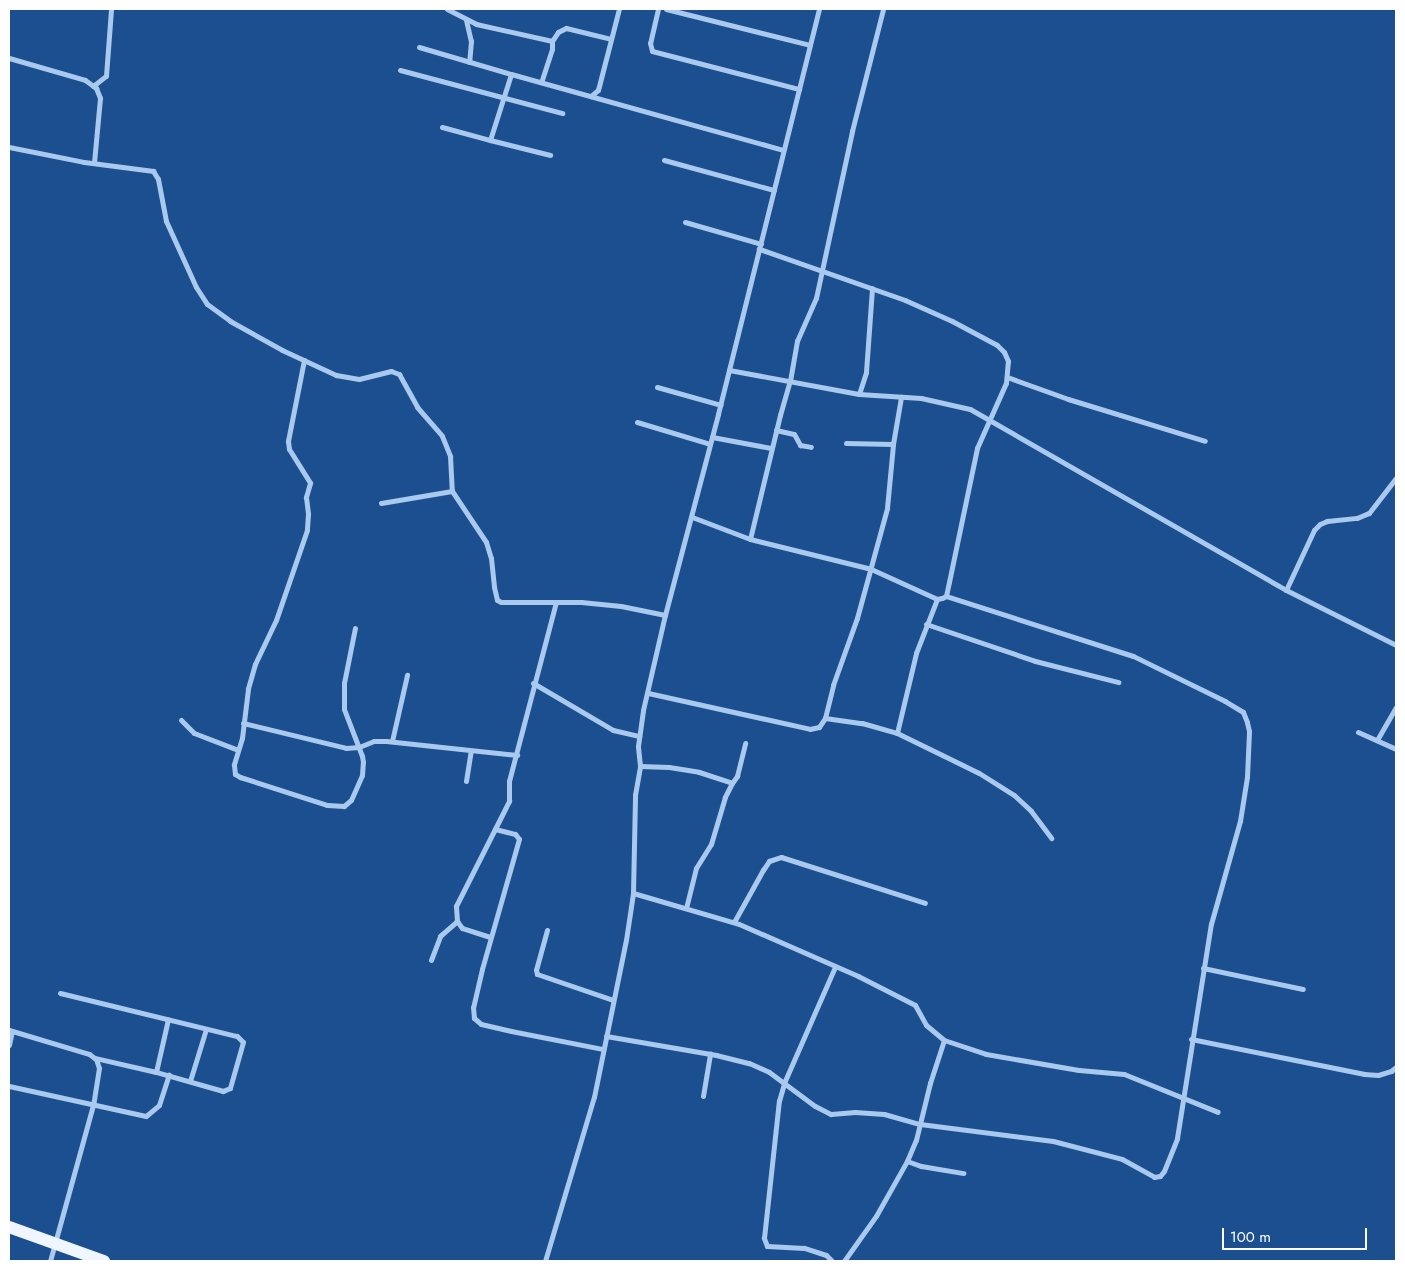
<!DOCTYPE html>
<style>
body{margin:0}
#map{position:relative;width:1405px;height:1270px;overflow:hidden;background:#1b4f8f;font-family:Jost,sans-serif}
div>[style]{position:absolute}
.street>*{height:5px;margin:-2.5px;padding:0 2.5px;transform-origin:2.5px;border-radius:2.5px;background:#a9c9ee}
.primary>*{height:12px;margin:-6px;padding:0 6px;transform-origin:6px;border-radius:6px;background:#f0f6ff}
span{translate:-50% -50%;white-space:nowrap;text-align:center;line-height:1.15;-webkit-text-stroke:4px #1b4f8f;paint-order:stroke}
.frame{position:absolute;inset:0;border:10px solid #fff;pointer-events:none}
.scale{position:absolute;left:1222px;top:1228px;width:145px;height:22px;box-sizing:border-box;border:2px solid #fff;border-top:0;padding-left:6px;font-size:15px;line-height:18px;white-space:nowrap;color:#fff;-webkit-text-stroke:4px #1b4f8f;paint-order:stroke}
</style>
<div id="map">
<div class="street">
<i style="left:447px;top:9px;width:33px;rotate:27deg"></i>
<i style="left:476px;top:24px;width:78px;rotate:12.6deg"></i>
<i style="left:552px;top:41px;width:8px;rotate:90deg"></i>
<i style="left:552px;top:49px;width:35px;rotate:108deg"></i>
<i style="left:658px;top:9px;width:35px;rotate:103deg"></i>
<i style="left:650px;top:43px;width:8px;rotate:76deg"></i>
<i style="left:652px;top:51px;width:152px;rotate:14.5deg"></i>
<i style="left:666px;top:9px;width:148px;rotate:14deg"></i>
<i style="left:466px;top:20px;width:22px;rotate:77deg"></i>
<i style="left:471px;top:41px;width:21px;rotate:95deg"></i>
<i style="left:552px;top:41px;width:11px;rotate:-56deg"></i>
<i style="left:558px;top:32px;width:9px;rotate:-27deg"></i>
<i style="left:566px;top:28px;width:46px;rotate:13.7deg"></i>
<i style="left:419px;top:47px;width:96px;rotate:16.4deg"></i>
<i style="left:9px;top:58px;width:79px;rotate:16.1deg"></i>
<i style="left:85px;top:80px;width:14px;rotate:36deg"></i>
<i style="left:96px;top:88px;width:11px;rotate:68deg"></i>
<i style="left:100px;top:98px;width:65px;rotate:95.3deg"></i>
<i style="left:400px;top:70px;width:168px;rotate:14.9deg"></i>
<i style="left:93px;top:86px;width:16px;rotate:-38deg"></i>
<i style="left:106px;top:76px;width:67px;rotate:-85.7deg"></i>
<i style="left:591px;top:96px;width:9px;rotate:-41deg"></i>
<i style="left:598px;top:90px;width:84px;rotate:-75.5deg"></i>
<i style="left:442px;top:127px;width:50px;rotate:15.2deg"></i>
<i style="left:490px;top:140px;width:69px;rotate:-72.3deg"></i>
<i style="left:511px;top:74px;width:282px;rotate:15.6deg"></i>
<i style="left:490px;top:140px;width:62px;rotate:14deg"></i>
<i style="left:9px;top:147px;width:76px;rotate:11.3deg"></i>
<i style="left:84px;top:162px;width:70px;rotate:7.4deg"></i>
<i style="left:153px;top:171px;width:9px;rotate:58deg"></i>
<i style="left:158px;top:179px;width:43px;rotate:79.2deg"></i>
<i style="left:166px;top:221px;width:72px;rotate:65.6deg"></i>
<i style="left:196px;top:287px;width:20px;rotate:57deg"></i>
<i style="left:207px;top:304px;width:29px;rotate:36deg"></i>
<i style="left:230px;top:321px;width:60px;rotate:29.1deg"></i>
<i style="left:282px;top:350px;width:60px;rotate:24.8deg"></i>
<i style="left:336px;top:375px;width:23px;rotate:10deg"></i>
<i style="left:359px;top:379px;width:33px;rotate:-14deg"></i>
<i style="left:391px;top:371px;width:9px;rotate:21deg"></i>
<i style="left:399px;top:374px;width:38px;rotate:61deg"></i>
<i style="left:417px;top:407px;width:38px;rotate:49deg"></i>
<i style="left:442px;top:436px;width:22px;rotate:68deg"></i>
<i style="left:450px;top:456px;width:35px;rotate:87deg"></i>
<i style="left:452px;top:491px;width:61px;rotate:56.3deg"></i>
<i style="left:486px;top:542px;width:17px;rotate:73deg"></i>
<i style="left:491px;top:558px;width:29px;rotate:84deg"></i>
<i style="left:494px;top:587px;width:13px;rotate:77deg"></i>
<i style="left:497px;top:600px;width:4px;rotate:27deg"></i>
<i style="left:501px;top:602px;width:80px"></i>
<i style="left:581px;top:602px;width:40px;rotate:5.7deg"></i>
<i style="left:621px;top:606px;width:45px;rotate:11.6deg"></i>
<i style="left:664px;top:160px;width:114px;rotate:15.3deg"></i>
<i style="left:685px;top:222px;width:79px;rotate:16.1deg"></i>
<i style="left:304px;top:360px;width:83px;rotate:101.2deg"></i>
<i style="left:288px;top:441px;width:8px;rotate:83deg"></i>
<i style="left:289px;top:449px;width:40px;rotate:58deg"></i>
<i style="left:310px;top:483px;width:15px;rotate:106deg"></i>
<i style="left:306px;top:497px;width:17px;rotate:83deg"></i>
<i style="left:308px;top:514px;width:16px;rotate:94deg"></i>
<i style="left:307px;top:530px;width:95px;rotate:109deg"></i>
<i style="left:276px;top:620px;width:49px;rotate:115.5deg"></i>
<i style="left:255px;top:664px;width:26px;rotate:106deg"></i>
<i style="left:248px;top:689px;width:49px;rotate:97deg"></i>
<i style="left:242px;top:738px;width:28px;rotate:107deg"></i>
<i style="left:234px;top:765px;width:9px;rotate:84deg"></i>
<i style="left:235px;top:774px;width:6px;rotate:31deg"></i>
<i style="left:240px;top:777px;width:91px;rotate:17.8deg"></i>
<i style="left:327px;top:805px;width:17px;rotate:3deg"></i>
<i style="left:344px;top:806px;width:9px;rotate:-41deg"></i>
<i style="left:351px;top:800px;width:27px;rotate:-66deg"></i>
<i style="left:362px;top:775px;width:13px;rotate:-86deg"></i>
<i style="left:363px;top:762px;width:6px;rotate:-99deg"></i>
<i style="left:362px;top:756px;width:50px;rotate:-111deg"></i>
<i style="left:344px;top:709px;width:26px;rotate:-90deg"></i>
<i style="left:344px;top:683px;width:56px;rotate:-78.7deg"></i>
<i style="left:729px;top:370px;width:132px;rotate:10.5deg"></i>
<i style="left:859px;top:394px;width:62px;rotate:3.7deg"></i>
<i style="left:921px;top:398px;width:50px;rotate:12.7deg"></i>
<i style="left:970px;top:409px;width:364px;rotate:29.8deg"></i>
<i style="left:1286px;top:590px;width:123px;rotate:26.6deg"></i>
<i style="left:1007px;top:377px;width:65px;rotate:19.8deg"></i>
<i style="left:1068px;top:399px;width:143px;rotate:17deg"></i>
<i style="left:657px;top:387px;width:66px;rotate:15.7deg"></i>
<i style="left:859px;top:394px;width:23px;rotate:-72deg"></i>
<i style="left:866px;top:372px;width:84px;rotate:-85.9deg"></i>
<i style="left:637px;top:422px;width:76px;rotate:16.8deg"></i>
<i style="left:776px;top:430px;width:18px;rotate:13deg"></i>
<i style="left:794px;top:434px;width:13px;rotate:61deg"></i>
<i style="left:800px;top:445px;width:11px;rotate:10deg"></i>
<i style="left:712px;top:437px;width:60px;rotate:10.6deg"></i>
<i style="left:846px;top:443px;width:47px;rotate:1.2deg"></i>
<i style="left:381px;top:503px;width:72px;rotate:-9.6deg"></i>
<i style="left:692px;top:517px;width:62px;rotate:20.8deg"></i>
<i style="left:750px;top:539px;width:125px;rotate:13.9deg"></i>
<i style="left:871px;top:569px;width:72px;rotate:24.4deg"></i>
<i style="left:937px;top:599px;width:5px;rotate:-11deg"></i>
<i style="left:942px;top:598px;width:4px;rotate:-27deg"></i>
<i style="left:946px;top:596px;width:14px;rotate:-78deg"></i>
<i style="left:949px;top:582px;width:137px;rotate:-78.2deg"></i>
<i style="left:977px;top:448px;width:71px;rotate:-66deg"></i>
<i style="left:1006px;top:383px;width:22px;rotate:-85deg"></i>
<i style="left:1008px;top:361px;width:10px;rotate:-114deg"></i>
<i style="left:1004px;top:352px;width:10px;rotate:-135deg"></i>
<i style="left:997px;top:345px;width:51px;rotate:-151.9deg"></i>
<i style="left:952px;top:321px;width:51px;rotate:-155.9deg"></i>
<i style="left:905px;top:300px;width:155px;rotate:-160.7deg"></i>
<i style="left:750px;top:539px;width:128px;rotate:-76.4deg"></i>
<i style="left:780px;top:415px;width:35px;rotate:-74deg"></i>
<i style="left:790px;top:381px;width:41px;rotate:-80.1deg"></i>
<i style="left:797px;top:341px;width:47px;rotate:-66.2deg"></i>
<i style="left:816px;top:298px;width:171px;rotate:-77.8deg"></i>
<i style="left:852px;top:131px;width:126px;rotate:-75.7deg"></i>
<i style="left:1286px;top:590px;width:66px;rotate:-65deg"></i>
<i style="left:1314px;top:530px;width:8px;rotate:-45deg"></i>
<i style="left:1320px;top:524px;width:8px;rotate:-23deg"></i>
<i style="left:1327px;top:521px;width:30px;rotate:-6deg"></i>
<i style="left:1357px;top:518px;width:13px;rotate:-23deg"></i>
<i style="left:1369px;top:513px;width:44px;rotate:-52.4deg"></i>
<i style="left:926px;top:624px;width:115px;rotate:18.7deg"></i>
<i style="left:1035px;top:661px;width:86px;rotate:14.2deg"></i>
<i style="left:533px;top:683px;width:93px;rotate:30.4deg"></i>
<i style="left:613px;top:730px;width:27px;rotate:13deg"></i>
<i style="left:648px;top:693px;width:166px;rotate:12.5deg"></i>
<i style="left:810px;top:729px;width:9px;rotate:-13deg"></i>
<i style="left:819px;top:727px;width:11px;rotate:-56deg"></i>
<i style="left:825px;top:718px;width:34px;rotate:-76deg"></i>
<i style="left:833px;top:685px;width:71px;rotate:-70.3deg"></i>
<i style="left:857px;top:618px;width:114px;rotate:-74.7deg"></i>
<i style="left:887px;top:508px;width:64px;rotate:-84.6deg"></i>
<i style="left:893px;top:444px;width:48px;rotate:-80.3deg"></i>
<i style="left:825px;top:718px;width:37px;rotate:8deg"></i>
<i style="left:862px;top:723px;width:36px;rotate:16deg"></i>
<i style="left:897px;top:733px;width:91px;rotate:26deg"></i>
<i style="left:979px;top:773px;width:41px;rotate:32.2deg"></i>
<i style="left:1014px;top:795px;width:23px;rotate:43deg"></i>
<i style="left:1031px;top:811px;width:34px;rotate:53deg"></i>
<i style="left:181px;top:720px;width:18px;rotate:45deg"></i>
<i style="left:194px;top:733px;width:47px;rotate:21.1deg"></i>
<i style="left:243px;top:723px;width:106px;rotate:13.6deg"></i>
<i style="left:346px;top:748px;width:13px;rotate:-4deg"></i>
<i style="left:359px;top:747px;width:16px;rotate:-22deg"></i>
<i style="left:374px;top:741px;width:12px"></i>
<i style="left:386px;top:741px;width:132px;rotate:6.1deg"></i>
<i style="left:1358px;top:732px;width:42px;rotate:24.1deg"></i>
<i style="left:897px;top:733px;width:82px;rotate:-76.6deg"></i>
<i style="left:916px;top:653px;width:58px;rotate:-68.7deg"></i>
<i style="left:1377px;top:740px;width:38px;rotate:-60deg"></i>
<i style="left:392px;top:741px;width:68px;rotate:-77.2deg"></i>
<i style="left:640px;top:766px;width:29px;rotate:2deg"></i>
<i style="left:669px;top:767px;width:30px;rotate:9deg"></i>
<i style="left:699px;top:772px;width:35px;rotate:18deg"></i>
<i style="left:732px;top:783px;width:16px;rotate:117deg"></i>
<i style="left:725px;top:797px;width:49px;rotate:106.6deg"></i>
<i style="left:711px;top:844px;width:28px;rotate:122deg"></i>
<i style="left:696px;top:868px;width:41px;rotate:104deg"></i>
<i style="left:466px;top:781px;width:30px;rotate:-81deg"></i>
<i style="left:732px;top:783px;width:9px;rotate:-54deg"></i>
<i style="left:737px;top:776px;width:34px;rotate:-76deg"></i>
<i style="left:495px;top:829px;width:21px;rotate:14deg"></i>
<i style="left:515px;top:834px;width:6px;rotate:51deg"></i>
<i style="left:519px;top:839px;width:135px;rotate:105.9deg"></i>
<i style="left:482px;top:969px;width:39px;rotate:103deg"></i>
<i style="left:473px;top:1007px;width:11px;rotate:85deg"></i>
<i style="left:474px;top:1018px;width:9px;rotate:41deg"></i>
<i style="left:481px;top:1024px;width:31px;rotate:13deg"></i>
<i style="left:511px;top:1031px;width:94px;rotate:11.1deg"></i>
<i style="left:633px;top:893px;width:110px;rotate:16.3deg"></i>
<i style="left:739px;top:924px;width:130px;rotate:23.6deg"></i>
<i style="left:858px;top:976px;width:64px;rotate:27deg"></i>
<i style="left:915px;top:1005px;width:23px;rotate:61deg"></i>
<i style="left:926px;top:1025px;width:23px;rotate:40deg"></i>
<i style="left:944px;top:1040px;width:44px;rotate:18.4deg"></i>
<i style="left:986px;top:1054px;width:94px;rotate:9.8deg"></i>
<i style="left:1079px;top:1070px;width:45px;rotate:5.1deg"></i>
<i style="left:1124px;top:1074px;width:101px;rotate:22deg"></i>
<i style="left:734px;top:922px;width:60px;rotate:-60.9deg"></i>
<i style="left:763px;top:870px;width:11px;rotate:-56deg"></i>
<i style="left:769px;top:861px;width:13px;rotate:-18deg"></i>
<i style="left:781px;top:857px;width:151px;rotate:17.7deg"></i>
<i style="left:547px;top:930px;width:41px;rotate:105.4deg"></i>
<i style="left:536px;top:970px;width:4px;rotate:76deg"></i>
<i style="left:537px;top:974px;width:80px;rotate:18.9deg"></i>
<i style="left:490px;top:937px;width:29px;rotate:-162deg"></i>
<i style="left:462px;top:928px;width:9px;rotate:-126deg"></i>
<i style="left:457px;top:921px;width:15px;rotate:-94deg"></i>
<i style="left:456px;top:906px;width:118px;rotate:-63.2deg"></i>
<i style="left:509px;top:801px;width:20px;rotate:-90deg"></i>
<i style="left:509px;top:781px;width:185px;rotate:-75.3deg"></i>
<i style="left:431px;top:960px;width:26px;rotate:-69deg"></i>
<i style="left:440px;top:936px;width:23px;rotate:-41deg"></i>
<i style="left:1203px;top:968px;width:102px;rotate:11.9deg"></i>
<i style="left:60px;top:993px;width:182px;rotate:13.7deg"></i>
<i style="left:237px;top:1036px;width:8px;rotate:45deg"></i>
<i style="left:243px;top:1042px;width:48px;rotate:105.8deg"></i>
<i style="left:230px;top:1088px;width:8px;rotate:157deg"></i>
<i style="left:223px;top:1091px;width:70px;rotate:-164.2deg"></i>
<i style="left:156px;top:1072px;width:63px;rotate:-167.1deg"></i>
<i style="left:9px;top:1030px;width:84px;rotate:16.7deg"></i>
<i style="left:89px;top:1054px;width:9px;rotate:36deg"></i>
<i style="left:96px;top:1059px;width:9px;rotate:72deg"></i>
<i style="left:99px;top:1068px;width:37px;rotate:99deg"></i>
<i style="left:93px;top:1105px;width:162px;rotate:105.4deg"></i>
<i style="left:606px;top:1036px;width:112px;rotate:9.8deg"></i>
<i style="left:716px;top:1055px;width:34px;rotate:14deg"></i>
<i style="left:749px;top:1063px;width:22px;rotate:24deg"></i>
<i style="left:769px;top:1072px;width:57px;rotate:36.5deg"></i>
<i style="left:815px;top:1106px;width:18px;rotate:27deg"></i>
<i style="left:831px;top:1114px;width:24px;rotate:-5deg"></i>
<i style="left:855px;top:1112px;width:29px;rotate:4deg"></i>
<i style="left:884px;top:1114px;width:37px;rotate:16deg"></i>
<i style="left:920px;top:1124px;width:134px;rotate:7.3deg"></i>
<i style="left:1053px;top:1141px;width:71px;rotate:14.6deg"></i>
<i style="left:1122px;top:1159px;width:37px;rotate:29deg"></i>
<i style="left:1154px;top:1177px;width:6px;rotate:-9deg"></i>
<i style="left:1160px;top:1176px;width:6px;rotate:-51deg"></i>
<i style="left:1164px;top:1171px;width:35px;rotate:-68deg"></i>
<i style="left:1177px;top:1138px;width:217px;rotate:-81deg"></i>
<i style="left:1211px;top:924px;width:107px;rotate:-74.3deg"></i>
<i style="left:1240px;top:821px;width:45px;rotate:-81deg"></i>
<i style="left:1247px;top:777px;width:46px;rotate:-87.5deg"></i>
<i style="left:1249px;top:731px;width:9px;rotate:-103deg"></i>
<i style="left:1247px;top:722px;width:11px;rotate:-112deg"></i>
<i style="left:1243px;top:712px;width:21px;rotate:-149deg"></i>
<i style="left:1225px;top:701px;width:102px;rotate:-153.9deg"></i>
<i style="left:1133px;top:656px;width:196px;rotate:-162.2deg"></i>
<i style="left:1191px;top:1039px;width:177px;rotate:11.4deg"></i>
<i style="left:1364px;top:1074px;width:14px;rotate:4deg"></i>
<i style="left:1378px;top:1075px;width:14px;rotate:-17deg"></i>
<i style="left:1391px;top:1071px;width:6px;rotate:-39deg"></i>
<i style="left:9px;top:1045px;width:14px;rotate:-78deg"></i>
<i style="left:156px;top:1072px;width:54px;rotate:-77.2deg"></i>
<i style="left:190px;top:1081px;width:54px;rotate:-72.9deg"></i>
<i style="left:9px;top:1086px;width:140px;rotate:12.4deg"></i>
<i style="left:146px;top:1116px;width:17px;rotate:-40deg"></i>
<i style="left:159px;top:1105px;width:32px;rotate:-72deg"></i>
<i style="left:703px;top:1096px;width:43px;rotate:-80.5deg"></i>
<i style="left:907px;top:1161px;width:15px;rotate:20deg"></i>
<i style="left:921px;top:1166px;width:43px;rotate:9.5deg"></i>
<i style="left:545px;top:1261px;width:171px;rotate:-73.4deg"></i>
<i style="left:594px;top:1097px;width:160px;rotate:-78.5deg"></i>
<i style="left:626px;top:940px;width:48px;rotate:-81.5deg"></i>
<i style="left:633px;top:893px;width:98px;rotate:-88.8deg"></i>
<i style="left:635px;top:795px;width:29px;rotate:-80deg"></i>
<i style="left:640px;top:766px;width:20px;rotate:-96deg"></i>
<i style="left:638px;top:746px;width:36px;rotate:-82deg"></i>
<i style="left:643px;top:710px;width:98px;rotate:-77deg"></i>
<i style="left:665px;top:615px;width:208px;rotate:-75.2deg"></i>
<i style="left:718px;top:414px;width:417px;rotate:-76deg"></i>
<i style="left:832px;top:1261px;width:8px;rotate:-135deg"></i>
<i style="left:826px;top:1255px;width:23px;rotate:-162deg"></i>
<i style="left:804px;top:1248px;width:37px;rotate:-177deg"></i>
<i style="left:767px;top:1246px;width:9px;rotate:-111deg"></i>
<i style="left:764px;top:1238px;width:138px;rotate:-83.8deg"></i>
<i style="left:779px;top:1101px;width:19px;rotate:-74deg"></i>
<i style="left:784px;top:1083px;width:127px;rotate:-66.3deg"></i>
<i style="left:844px;top:1261px;width:55px;rotate:-54.6deg"></i>
<i style="left:876px;top:1216px;width:63px;rotate:-60.6deg"></i>
<i style="left:907px;top:1161px;width:23px;rotate:-67deg"></i>
<i style="left:916px;top:1140px;width:59px;rotate:-76.2deg"></i>
<i style="left:930px;top:1083px;width:45px;rotate:-72deg"></i>
</div>
<div class="primary">
<i style="left:9px;top:1227px;width:101px;rotate:19.7deg"></i>
</div>
<div class="frame"></div>
<div class="scale">100 m</div>
</div>
